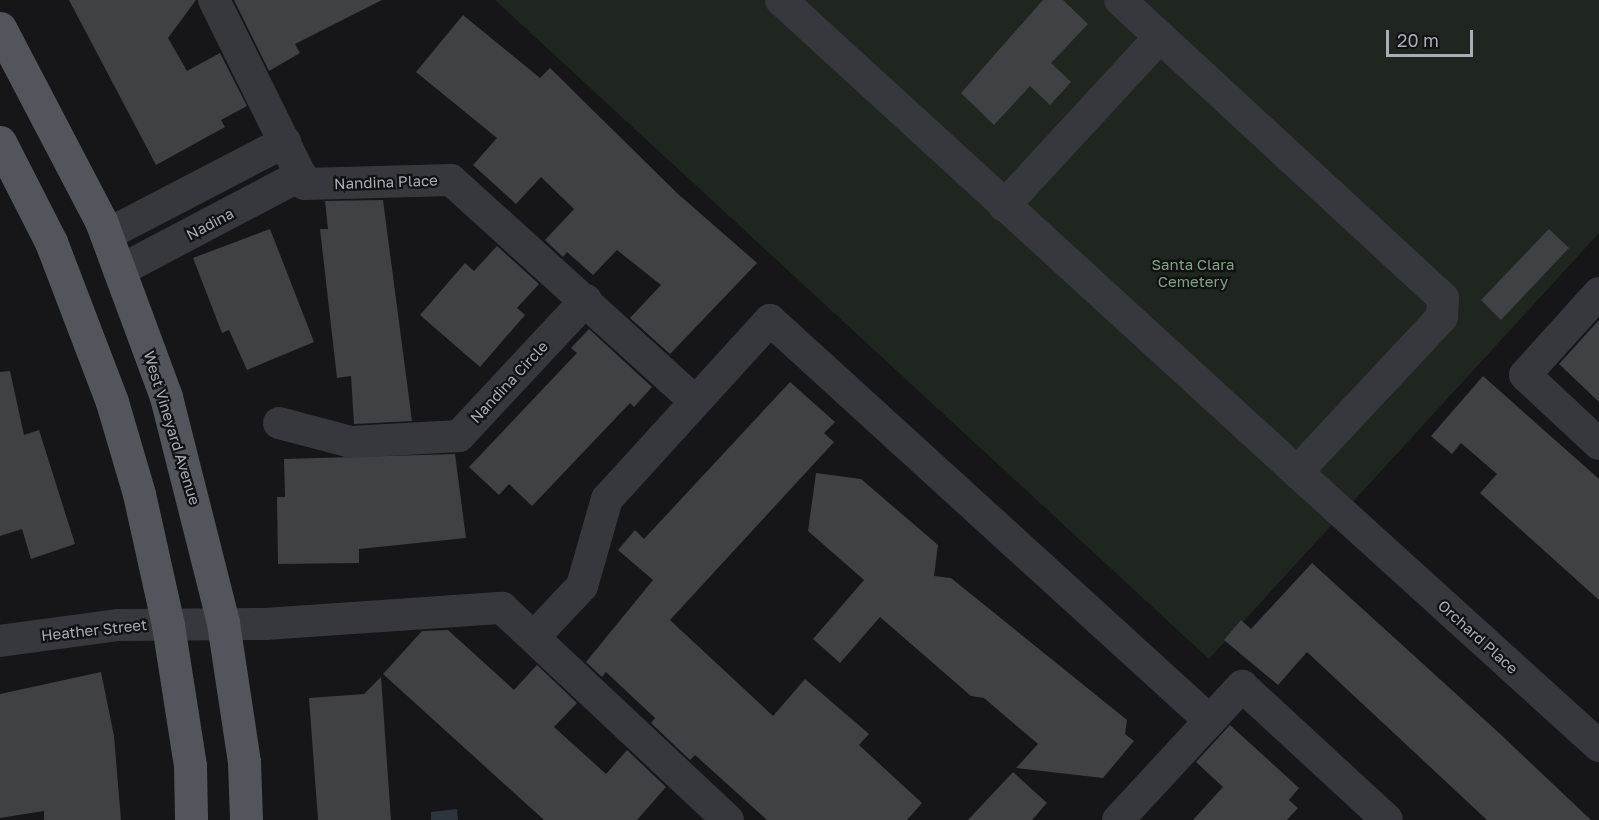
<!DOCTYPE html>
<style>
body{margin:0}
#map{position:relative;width:1599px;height:820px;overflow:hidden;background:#161618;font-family:"Golos Text",sans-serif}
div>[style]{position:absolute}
.green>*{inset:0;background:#1e261f}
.water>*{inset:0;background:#2c353c}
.building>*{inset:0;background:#404145}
.minor>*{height:32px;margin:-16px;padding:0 16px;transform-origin:16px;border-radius:16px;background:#37383d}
.major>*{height:33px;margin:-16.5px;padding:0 16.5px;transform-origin:16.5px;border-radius:16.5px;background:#53555c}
span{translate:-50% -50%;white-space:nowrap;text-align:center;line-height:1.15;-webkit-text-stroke:4.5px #111113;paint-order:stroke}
.street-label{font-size:15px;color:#a8adb8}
.park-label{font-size:15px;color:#7fa381}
.scale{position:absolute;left:1386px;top:30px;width:87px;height:27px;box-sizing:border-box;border:3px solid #a8adb8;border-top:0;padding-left:8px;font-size:18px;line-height:21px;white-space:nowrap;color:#a8adb8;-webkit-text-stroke:4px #111113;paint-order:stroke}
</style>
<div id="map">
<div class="green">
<i style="clip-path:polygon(495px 0,1599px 0,1599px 233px,1209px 659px)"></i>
</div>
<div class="water">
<i style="clip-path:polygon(457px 809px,458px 820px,431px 820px,431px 812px)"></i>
</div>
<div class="building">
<i style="clip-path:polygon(69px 0,196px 0,168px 38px,187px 71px,220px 53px,247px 106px,221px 120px,225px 127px,156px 165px)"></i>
<i style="clip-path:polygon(234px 0,382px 0,295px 44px,300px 53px,269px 71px)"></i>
<i style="clip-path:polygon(1043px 0,1063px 0,1088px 24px,1051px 63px,1071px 82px,1050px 105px,1030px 86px,994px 125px,961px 93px)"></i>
<i style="clip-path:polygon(463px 15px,540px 78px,550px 68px,678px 194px,757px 263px,670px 354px,630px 318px,661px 285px,617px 250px,593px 275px,567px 252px,563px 257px,545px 240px,574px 209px,541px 177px,516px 204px,473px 165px,497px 138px,416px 72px)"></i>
<i style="clip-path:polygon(383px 200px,412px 421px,354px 424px,351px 376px,337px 378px,320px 229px,328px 229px,325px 201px)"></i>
<i style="clip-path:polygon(270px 229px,314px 342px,247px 370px,229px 330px,222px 333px,193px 258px)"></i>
<i style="clip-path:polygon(1549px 229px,1569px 248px,1501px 320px,1481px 300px)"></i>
<i style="clip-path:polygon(497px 246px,539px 284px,517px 308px,525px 315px,480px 367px,420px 315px,465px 263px,474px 271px)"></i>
<i style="clip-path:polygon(1599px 320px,1599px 402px,1559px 364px)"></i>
<i style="clip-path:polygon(589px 329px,652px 387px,634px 407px,630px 403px,532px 506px,509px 484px,499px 495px,469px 467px,577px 353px,571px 348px)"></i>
<i style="clip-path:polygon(10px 371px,24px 435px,39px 430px,75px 544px,31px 559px,22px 529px,0 536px,0 372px)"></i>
<i style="clip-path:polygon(1483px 376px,1599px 479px,1599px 600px,1480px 493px,1497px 474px,1461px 443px,1452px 454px,1431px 436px)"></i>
<i style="clip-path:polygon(790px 382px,835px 422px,824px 433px,834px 442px,670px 620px,773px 716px,805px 679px,869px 734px,859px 745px,922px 803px,907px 820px,767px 820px,695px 755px,690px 760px,651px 723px,655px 718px,606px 672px,602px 677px,586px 662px,653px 580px,618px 550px,635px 530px,644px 539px)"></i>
<i style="clip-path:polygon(455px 454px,466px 538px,359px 549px,359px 563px,278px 564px,277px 497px,285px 497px,284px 459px)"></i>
<i style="clip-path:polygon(816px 473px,861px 479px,938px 545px,934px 576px,951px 578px,1127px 720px,1125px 734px,1134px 741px,1103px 778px,1016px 768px,1038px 744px,984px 698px,971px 696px,880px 617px,840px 663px,813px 639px,864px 580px,808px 531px)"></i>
<i style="clip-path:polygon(1312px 563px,1498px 732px,1591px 820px,1487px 820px,1307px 652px,1278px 685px,1224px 640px,1241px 620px,1251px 629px)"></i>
<i style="clip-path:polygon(448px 630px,514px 690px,537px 665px,577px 703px,554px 727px,606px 774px,627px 750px,666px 787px,637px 820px,544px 820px,383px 674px,422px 631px)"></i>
<i style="clip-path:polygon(101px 672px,114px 736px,121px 820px,44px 820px,44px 811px,0 818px,0 694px)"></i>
<i style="clip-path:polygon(381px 677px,391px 820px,318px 820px,309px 698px,364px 694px)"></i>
<i style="clip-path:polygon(1230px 725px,1299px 788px,1289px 800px,1298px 808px,1287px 820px,1193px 820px,1223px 787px,1196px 762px)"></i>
<i style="clip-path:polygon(1013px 772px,1047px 803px,1032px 820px,968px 820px)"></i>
</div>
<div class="minor">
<i style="left:214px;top:0;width:205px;rotate:63.7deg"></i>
<i style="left:305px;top:184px;width:146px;rotate:-1.6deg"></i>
<i style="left:451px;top:180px;width:329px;rotate:42.2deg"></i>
<i style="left:781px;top:0;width:699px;rotate:42.45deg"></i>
<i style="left:1297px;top:472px;width:212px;rotate:-46.9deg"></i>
<i style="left:1442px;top:317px;width:19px;rotate:-87deg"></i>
<i style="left:1443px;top:298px;width:439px;rotate:-137.3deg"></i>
<i style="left:1004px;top:206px;width:230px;rotate:-47.3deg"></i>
<i style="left:106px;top:235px;width:202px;rotate:-27.5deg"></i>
<i style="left:119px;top:271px;width:206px;rotate:-27.8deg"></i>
<i style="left:1599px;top:293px;width:110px;rotate:132.1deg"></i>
<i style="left:1525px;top:375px;width:101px;rotate:43deg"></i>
<i style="left:279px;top:423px;width:74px;rotate:14.8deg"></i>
<i style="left:351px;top:442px;width:108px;rotate:-3.2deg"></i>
<i style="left:459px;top:436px;width:186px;rotate:-47deg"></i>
<i style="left:1297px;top:472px;width:408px;rotate:42.2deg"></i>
<i style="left:534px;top:637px;width:70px;rotate:-46.7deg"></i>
<i style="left:582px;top:586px;width:91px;rotate:-74deg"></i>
<i style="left:607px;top:499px;width:242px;rotate:-47.7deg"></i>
<i style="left:770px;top:320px;width:595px;rotate:42.34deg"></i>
<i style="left:0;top:641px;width:120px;rotate:-7.7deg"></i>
<i style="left:119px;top:625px;width:146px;rotate:-0.4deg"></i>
<i style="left:265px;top:624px;width:238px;rotate:-3.9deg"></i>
<i style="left:502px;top:608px;width:310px;rotate:43.2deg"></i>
<i style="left:1118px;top:820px;width:183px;rotate:-47.2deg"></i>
<i style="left:1242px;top:686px;width:197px;rotate:42.7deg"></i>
</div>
<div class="major">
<i style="left:0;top:28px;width:218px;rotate:62.4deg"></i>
<i style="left:101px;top:221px;width:188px;rotate:69.7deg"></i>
<i style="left:166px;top:397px;width:233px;rotate:75.8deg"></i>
<i style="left:223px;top:623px;width:141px;rotate:81.4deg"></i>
<i style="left:244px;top:762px;width:58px;rotate:88deg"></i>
<i style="left:0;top:142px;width:112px;rotate:63deg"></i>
<i style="left:51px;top:242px;width:171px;rotate:69.1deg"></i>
<i style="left:112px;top:402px;width:96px;rotate:73.6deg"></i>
<i style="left:139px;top:494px;width:134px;rotate:77.5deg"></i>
<i style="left:168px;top:625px;width:143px;rotate:81.1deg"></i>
<i style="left:190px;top:766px;width:54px;rotate:88.9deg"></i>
</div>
<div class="street-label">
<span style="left:386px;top:182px;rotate:-2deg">Nandina Place</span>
<span style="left:210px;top:224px;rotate:-28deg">Nadina</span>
<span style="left:509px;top:382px;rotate:-47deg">Nandina Circle</span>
<span style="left:172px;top:428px;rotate:73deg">West Vineyard Avenue</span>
<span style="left:94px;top:630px;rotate:-6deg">Heather Street</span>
<span style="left:1478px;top:637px;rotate:42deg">Orchard Place</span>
</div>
<div class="park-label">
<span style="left:1193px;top:273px">Santa Clara<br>Cemetery</span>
</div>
<div class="scale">20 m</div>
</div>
